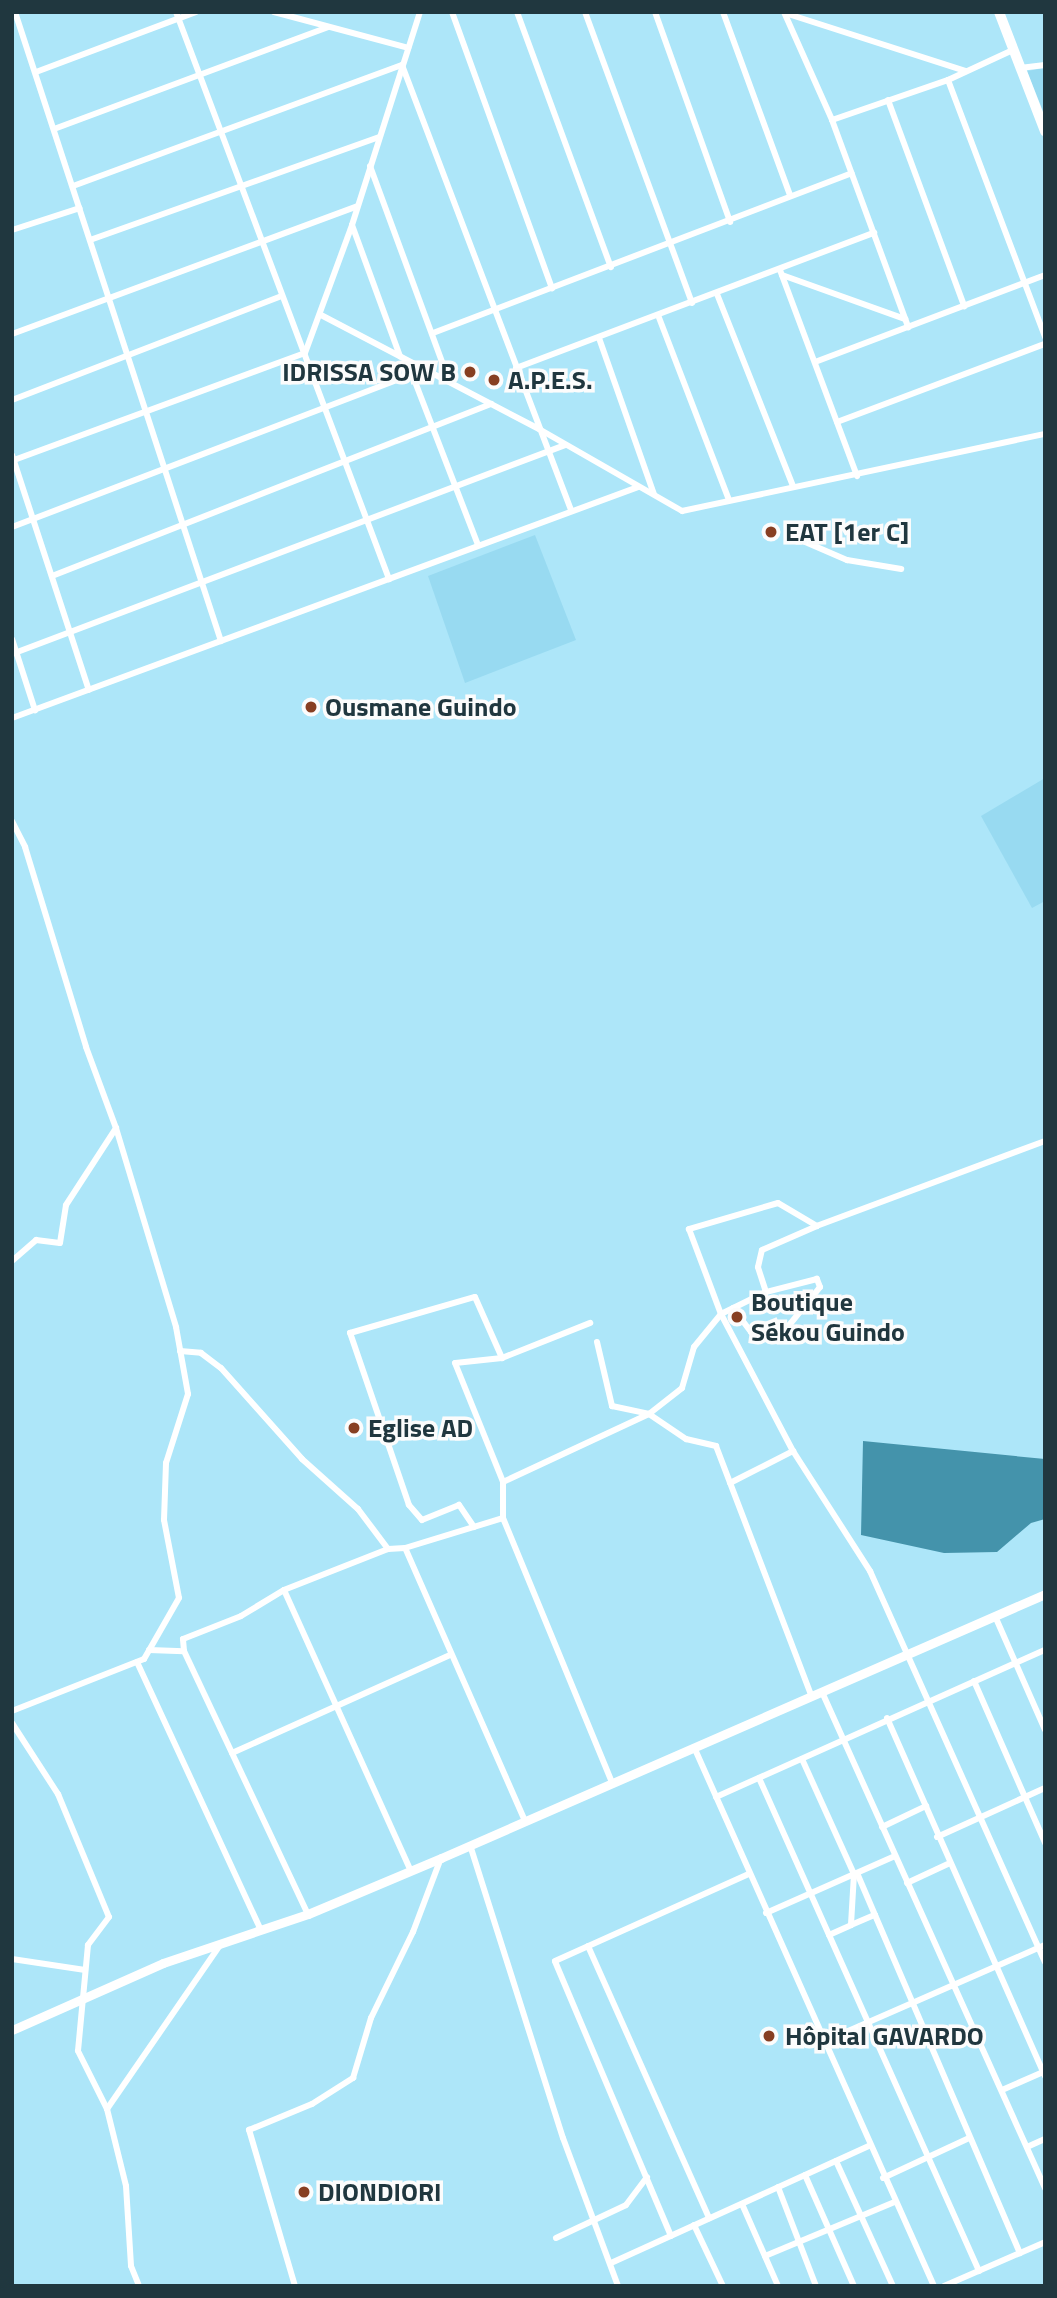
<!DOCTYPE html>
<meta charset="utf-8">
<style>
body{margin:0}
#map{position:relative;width:1057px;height:2298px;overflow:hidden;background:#ade6f9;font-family:"Titillium Web",sans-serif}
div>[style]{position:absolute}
.built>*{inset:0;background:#98daf1}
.water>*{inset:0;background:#4493ab}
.street>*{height:6px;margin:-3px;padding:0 3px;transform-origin:3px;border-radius:3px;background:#fff}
.secondary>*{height:9px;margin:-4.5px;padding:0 4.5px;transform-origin:4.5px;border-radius:4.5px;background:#fff}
.primary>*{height:10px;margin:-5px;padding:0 5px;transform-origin:5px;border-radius:5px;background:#fff}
.dots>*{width:19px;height:19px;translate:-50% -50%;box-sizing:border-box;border:4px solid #fcfcfc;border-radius:50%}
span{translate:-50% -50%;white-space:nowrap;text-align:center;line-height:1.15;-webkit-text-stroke:7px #fcfcfc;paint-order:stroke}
.poi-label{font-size:26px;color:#20373f;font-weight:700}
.right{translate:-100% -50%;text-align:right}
.left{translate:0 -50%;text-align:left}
.frame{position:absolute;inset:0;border:14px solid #20373f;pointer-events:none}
</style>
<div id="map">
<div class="built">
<i style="clip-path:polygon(1045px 68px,1045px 116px,1027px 71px)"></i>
<i style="clip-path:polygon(535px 535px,576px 640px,465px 683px,428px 576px)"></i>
<i style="clip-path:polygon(1045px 778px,1045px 901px,1032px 908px,981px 816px)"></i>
</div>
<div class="water">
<i style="clip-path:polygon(863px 1441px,1045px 1459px,1045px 1519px,1031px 1523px,997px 1552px,944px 1553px,861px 1535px)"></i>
</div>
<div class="street">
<i style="left:15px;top:12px;width:662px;rotate:71.87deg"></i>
<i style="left:176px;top:12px;width:606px;rotate:69.41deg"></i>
<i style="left:274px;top:12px;width:139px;rotate:15deg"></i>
<i style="left:452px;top:12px;width:294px;rotate:70.1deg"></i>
<i style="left:517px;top:12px;width:272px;rotate:69.8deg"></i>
<i style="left:585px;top:12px;width:310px;rotate:69.8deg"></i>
<i style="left:655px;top:12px;width:223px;rotate:70.3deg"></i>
<i style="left:723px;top:12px;width:195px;rotate:69.9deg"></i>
<i style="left:784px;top:12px;width:118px;rotate:66deg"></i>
<i style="left:832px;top:120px;width:221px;rotate:69.8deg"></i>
<i style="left:785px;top:13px;width:190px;rotate:17.8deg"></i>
<i style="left:1020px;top:68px;width:25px;rotate:-7deg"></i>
<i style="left:36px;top:72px;width:171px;rotate:-20.6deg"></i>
<i style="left:948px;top:80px;width:275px;rotate:69.3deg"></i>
<i style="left:888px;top:100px;width:220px;rotate:69.7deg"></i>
<i style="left:832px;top:120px;width:123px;rotate:-19deg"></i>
<i style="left:948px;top:80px;width:72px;rotate:-24.8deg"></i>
<i style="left:54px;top:129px;width:292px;rotate:-20.4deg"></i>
<i style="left:370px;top:166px;width:229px;rotate:69.8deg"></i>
<i style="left:73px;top:186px;width:351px;rotate:-20.2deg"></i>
<i style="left:402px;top:65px;width:476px;rotate:69.2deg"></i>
<i style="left:352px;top:225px;width:140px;rotate:69.9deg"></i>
<i style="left:12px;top:230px;width:71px;rotate:-17.9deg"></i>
<i style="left:90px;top:240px;width:307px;rotate:-19.6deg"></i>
<i style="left:780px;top:270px;width:220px;rotate:69.5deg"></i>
<i style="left:782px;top:275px;width:131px;rotate:19.7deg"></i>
<i style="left:717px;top:294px;width:206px;rotate:68.4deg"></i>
<i style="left:321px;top:315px;width:246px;rotate:27.6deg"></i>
<i style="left:539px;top:429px;width:165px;rotate:29.8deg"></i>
<i style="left:682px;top:511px;width:371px;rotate:-12deg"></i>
<i style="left:658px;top:315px;width:198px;rotate:69deg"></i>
<i style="left:433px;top:333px;width:448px;rotate:-20.9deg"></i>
<i style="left:12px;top:334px;width:367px;rotate:-20.3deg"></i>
<i style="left:599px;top:338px;width:165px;rotate:70.6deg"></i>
<i style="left:407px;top:361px;width:197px;rotate:68.9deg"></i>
<i style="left:815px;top:362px;width:246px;rotate:-20.7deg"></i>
<i style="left:516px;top:368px;width:383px;rotate:-20.7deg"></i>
<i style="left:12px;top:400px;width:289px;rotate:-21.1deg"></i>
<i style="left:837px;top:422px;width:222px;rotate:-20.6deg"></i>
<i style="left:12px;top:455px;width:247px;rotate:71.9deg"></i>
<i style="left:14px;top:460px;width:310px;rotate:-20.2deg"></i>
<i style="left:305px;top:353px;width:136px;rotate:-69.8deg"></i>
<i style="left:352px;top:225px;width:224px;rotate:-72.3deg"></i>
<i style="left:12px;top:527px;width:442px;rotate:-20.9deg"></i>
<i style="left:796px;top:538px;width:56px;rotate:23.3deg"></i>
<i style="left:847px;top:560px;width:55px;rotate:9.5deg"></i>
<i style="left:52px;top:576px;width:472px;rotate:-21.4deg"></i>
<i style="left:12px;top:639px;width:75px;rotate:72.1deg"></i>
<i style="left:12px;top:654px;width:591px;rotate:-20.7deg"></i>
<i style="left:12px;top:718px;width:667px;rotate:-20.25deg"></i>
<i style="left:12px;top:821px;width:29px;rotate:63deg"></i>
<i style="left:25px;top:847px;width:209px;rotate:73deg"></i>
<i style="left:86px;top:1047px;width:86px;rotate:69.7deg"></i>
<i style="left:116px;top:1128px;width:208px;rotate:73.2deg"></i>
<i style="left:176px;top:1327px;width:68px;rotate:79.8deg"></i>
<i style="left:188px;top:1394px;width:72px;rotate:107.7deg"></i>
<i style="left:166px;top:1463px;width:57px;rotate:92deg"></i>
<i style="left:164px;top:1520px;width:79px;rotate:79.1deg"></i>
<i style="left:179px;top:1598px;width:70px;rotate:119.8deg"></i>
<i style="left:144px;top:1659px;width:142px;rotate:158.5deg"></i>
<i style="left:1045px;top:1141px;width:243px;rotate:159.6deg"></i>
<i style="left:817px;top:1226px;width:45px;rotate:-149.5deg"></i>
<i style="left:778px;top:1203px;width:93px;rotate:163.7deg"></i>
<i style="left:689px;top:1229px;width:91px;rotate:69.4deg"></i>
<i style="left:721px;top:1314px;width:155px;rotate:62.3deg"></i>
<i style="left:793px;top:1451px;width:143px;rotate:57.3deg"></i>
<i style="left:870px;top:1571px;width:428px;rotate:65.9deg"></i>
<i style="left:12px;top:1261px;width:32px;rotate:-41deg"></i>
<i style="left:36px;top:1240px;width:24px;rotate:7deg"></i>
<i style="left:60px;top:1243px;width:38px;rotate:-81deg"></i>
<i style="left:66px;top:1205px;width:92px;rotate:-57deg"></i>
<i style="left:733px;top:1308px;width:30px;rotate:53deg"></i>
<i style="left:751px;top:1332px;width:35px;rotate:-5deg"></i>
<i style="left:786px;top:1329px;width:54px;rotate:-51deg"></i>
<i style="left:820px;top:1287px;width:9px;rotate:-111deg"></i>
<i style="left:817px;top:1279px;width:53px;rotate:165.7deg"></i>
<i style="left:597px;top:1342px;width:66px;rotate:76.8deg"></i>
<i style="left:612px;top:1406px;width:38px;rotate:12deg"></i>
<i style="left:649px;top:1414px;width:45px;rotate:34deg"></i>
<i style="left:686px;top:1439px;width:31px;rotate:13deg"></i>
<i style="left:716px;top:1446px;width:269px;rotate:69.1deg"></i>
<i style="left:180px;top:1351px;width:21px;rotate:5deg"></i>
<i style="left:201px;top:1353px;width:25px;rotate:37deg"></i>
<i style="left:221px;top:1368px;width:122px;rotate:48.3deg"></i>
<i style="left:302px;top:1459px;width:75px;rotate:41.8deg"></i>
<i style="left:358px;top:1509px;width:50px;rotate:53.1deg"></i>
<i style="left:502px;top:1358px;width:47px;rotate:173.9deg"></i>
<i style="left:455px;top:1363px;width:128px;rotate:68deg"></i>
<i style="left:730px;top:1483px;width:71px;rotate:-26.9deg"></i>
<i style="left:503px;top:1518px;width:36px;rotate:-90deg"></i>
<i style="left:503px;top:1482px;width:161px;rotate:-25deg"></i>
<i style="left:649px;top:1414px;width:42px;rotate:-38.2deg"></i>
<i style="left:682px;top:1388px;width:43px;rotate:-73.7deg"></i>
<i style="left:694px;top:1347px;width:43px;rotate:-50.7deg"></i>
<i style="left:721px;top:1314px;width:50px;rotate:-26.1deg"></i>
<i style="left:766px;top:1292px;width:26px;rotate:-108deg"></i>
<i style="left:758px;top:1267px;width:17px;rotate:-77deg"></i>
<i style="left:762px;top:1250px;width:60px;rotate:-23.6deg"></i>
<i style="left:474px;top:1527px;width:27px;rotate:-124deg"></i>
<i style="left:459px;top:1505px;width:40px;rotate:158deg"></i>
<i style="left:422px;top:1520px;width:20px;rotate:-131deg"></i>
<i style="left:409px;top:1505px;width:182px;rotate:-108.9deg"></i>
<i style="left:350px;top:1333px;width:130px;rotate:-16.1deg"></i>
<i style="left:475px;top:1297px;width:67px;rotate:66.1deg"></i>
<i style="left:502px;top:1358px;width:95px;rotate:-21.7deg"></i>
<i style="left:405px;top:1548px;width:17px;rotate:177deg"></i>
<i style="left:388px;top:1549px;width:112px;rotate:158.5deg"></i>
<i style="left:284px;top:1590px;width:308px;rotate:65.7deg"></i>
<i style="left:995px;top:1616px;width:124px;rotate:66.3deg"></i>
<i style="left:149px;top:1650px;width:35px;rotate:2deg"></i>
<i style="left:184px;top:1651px;width:291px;rotate:64.8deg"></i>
<i style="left:184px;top:1651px;width:12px;rotate:-95deg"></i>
<i style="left:183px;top:1639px;width:62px;rotate:-21.6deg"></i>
<i style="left:241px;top:1616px;width:50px;rotate:-31.2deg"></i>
<i style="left:137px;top:1662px;width:295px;rotate:65.2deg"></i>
<i style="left:974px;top:1681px;width:177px;rotate:66.3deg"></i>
<i style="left:822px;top:1692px;width:544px;rotate:65.79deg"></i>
<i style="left:887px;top:1718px;width:391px;rotate:66.2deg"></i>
<i style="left:12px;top:1723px;width:85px;rotate:57.1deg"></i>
<i style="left:58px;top:1794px;width:133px;rotate:67.5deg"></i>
<i style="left:109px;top:1917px;width:35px;rotate:127deg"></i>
<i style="left:88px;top:1945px;width:106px;rotate:95.4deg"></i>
<i style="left:78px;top:2051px;width:65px;rotate:63.4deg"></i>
<i style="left:107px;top:2109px;width:79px;rotate:76.1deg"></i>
<i style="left:126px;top:2186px;width:80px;rotate:86.4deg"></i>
<i style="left:131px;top:2266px;width:22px;rotate:68deg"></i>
<i style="left:694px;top:1747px;width:590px;rotate:66deg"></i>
<i style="left:232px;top:1753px;width:239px;rotate:-24.2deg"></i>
<i style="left:802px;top:1759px;width:126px;rotate:65.7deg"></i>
<i style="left:854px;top:1874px;width:51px;rotate:93.4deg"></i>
<i style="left:851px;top:1925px;width:26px;rotate:-23deg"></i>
<i style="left:875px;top:1915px;width:368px;rotate:66.8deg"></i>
<i style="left:759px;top:1778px;width:540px;rotate:65.95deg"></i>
<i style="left:716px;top:1797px;width:360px;rotate:-24.1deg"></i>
<i style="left:525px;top:1821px;width:298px;rotate:-113.7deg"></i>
<i style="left:405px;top:1548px;width:102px;rotate:-17deg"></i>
<i style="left:503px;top:1518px;width:287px;rotate:67.6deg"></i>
<i style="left:882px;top:1827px;width:49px;rotate:-25.5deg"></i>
<i style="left:937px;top:1837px;width:119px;rotate:-24.4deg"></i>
<i style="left:470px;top:1845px;width:307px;rotate:72.4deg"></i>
<i style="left:563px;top:2138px;width:158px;rotate:69.6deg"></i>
<i style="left:857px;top:1873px;width:46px;rotate:66.8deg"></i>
<i style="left:907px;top:1883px;width:45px;rotate:-24.9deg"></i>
<i style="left:766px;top:1913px;width:141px;rotate:-23.8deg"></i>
<i style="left:829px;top:1935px;width:24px;rotate:-24deg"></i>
<i style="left:588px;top:1946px;width:298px;rotate:66deg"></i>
<i style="left:12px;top:1959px;width:74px;rotate:8.6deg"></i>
<i style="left:823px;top:2042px;width:242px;rotate:-23.6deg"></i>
<i style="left:1002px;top:2090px;width:45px;rotate:-23.7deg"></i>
<i style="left:107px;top:2109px;width:201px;rotate:-55.4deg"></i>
<i style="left:1027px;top:2147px;width:20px;rotate:-24deg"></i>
<i style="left:836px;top:2161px;width:137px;rotate:65.5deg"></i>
<i style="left:805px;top:2175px;width:121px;rotate:66.2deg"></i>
<i style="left:883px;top:2178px;width:95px;rotate:-24.9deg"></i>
<i style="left:778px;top:2187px;width:106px;rotate:69deg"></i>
<i style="left:742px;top:2204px;width:90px;rotate:66.3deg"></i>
<i style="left:694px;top:2225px;width:68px;rotate:64.6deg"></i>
<i style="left:671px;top:2236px;width:298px;rotate:-112.9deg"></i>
<i style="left:555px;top:1961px;width:213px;rotate:-24.2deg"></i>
<i style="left:556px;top:2238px;width:77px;rotate:-25.2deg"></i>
<i style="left:626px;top:2205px;width:35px;rotate:-53deg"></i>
<i style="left:765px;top:2256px;width:141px;rotate:-22.6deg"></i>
<i style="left:611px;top:2263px;width:283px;rotate:-24.4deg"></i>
<i style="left:295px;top:2286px;width:163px;rotate:-106.4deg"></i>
<i style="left:249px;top:2130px;width:68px;rotate:-22.4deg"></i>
<i style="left:312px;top:2104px;width:49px;rotate:-32.4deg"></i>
<i style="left:353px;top:2078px;width:63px;rotate:-73.3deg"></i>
<i style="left:371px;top:2018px;width:96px;rotate:-64deg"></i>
<i style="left:413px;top:1932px;width:79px;rotate:-69.3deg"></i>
<i style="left:944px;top:2286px;width:110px;rotate:-23.5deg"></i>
</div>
<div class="secondary">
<i style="left:12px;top:2030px;width:165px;rotate:-23.9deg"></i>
<i style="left:163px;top:1963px;width:153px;rotate:-18.7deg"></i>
<i style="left:308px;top:1914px;width:144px;rotate:-22.8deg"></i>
<i style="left:441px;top:1858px;width:659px;rotate:-23.61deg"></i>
</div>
<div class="primary">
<i style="left:999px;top:12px;width:128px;rotate:68.9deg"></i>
</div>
<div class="dots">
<i style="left:470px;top:372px;background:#873f22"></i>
<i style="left:494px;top:380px;background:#873f22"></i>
<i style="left:771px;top:532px;background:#873f22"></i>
<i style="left:311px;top:707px;background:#873f22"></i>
<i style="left:737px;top:1317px;background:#873f22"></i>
<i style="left:354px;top:1428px;background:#873f22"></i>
<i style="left:769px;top:2036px;background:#873f22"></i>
<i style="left:304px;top:2192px;background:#873f22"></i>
</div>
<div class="poi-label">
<span class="right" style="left:456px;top:372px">IDRISSA SOW B</span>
<span class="left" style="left:508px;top:380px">A.P.E.S.</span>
<span class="left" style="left:785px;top:532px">EAT [1er C]</span>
<span class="left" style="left:325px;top:707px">Ousmane Guindo</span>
<span class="left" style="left:751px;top:1317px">Boutique<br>Sékou Guindo</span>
<span class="left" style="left:368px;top:1428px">Eglise AD</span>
<span class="left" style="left:785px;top:2036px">Hôpital GAVARDO</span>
<span class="left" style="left:318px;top:2192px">DIONDIORI</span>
</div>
<div class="frame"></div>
</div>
